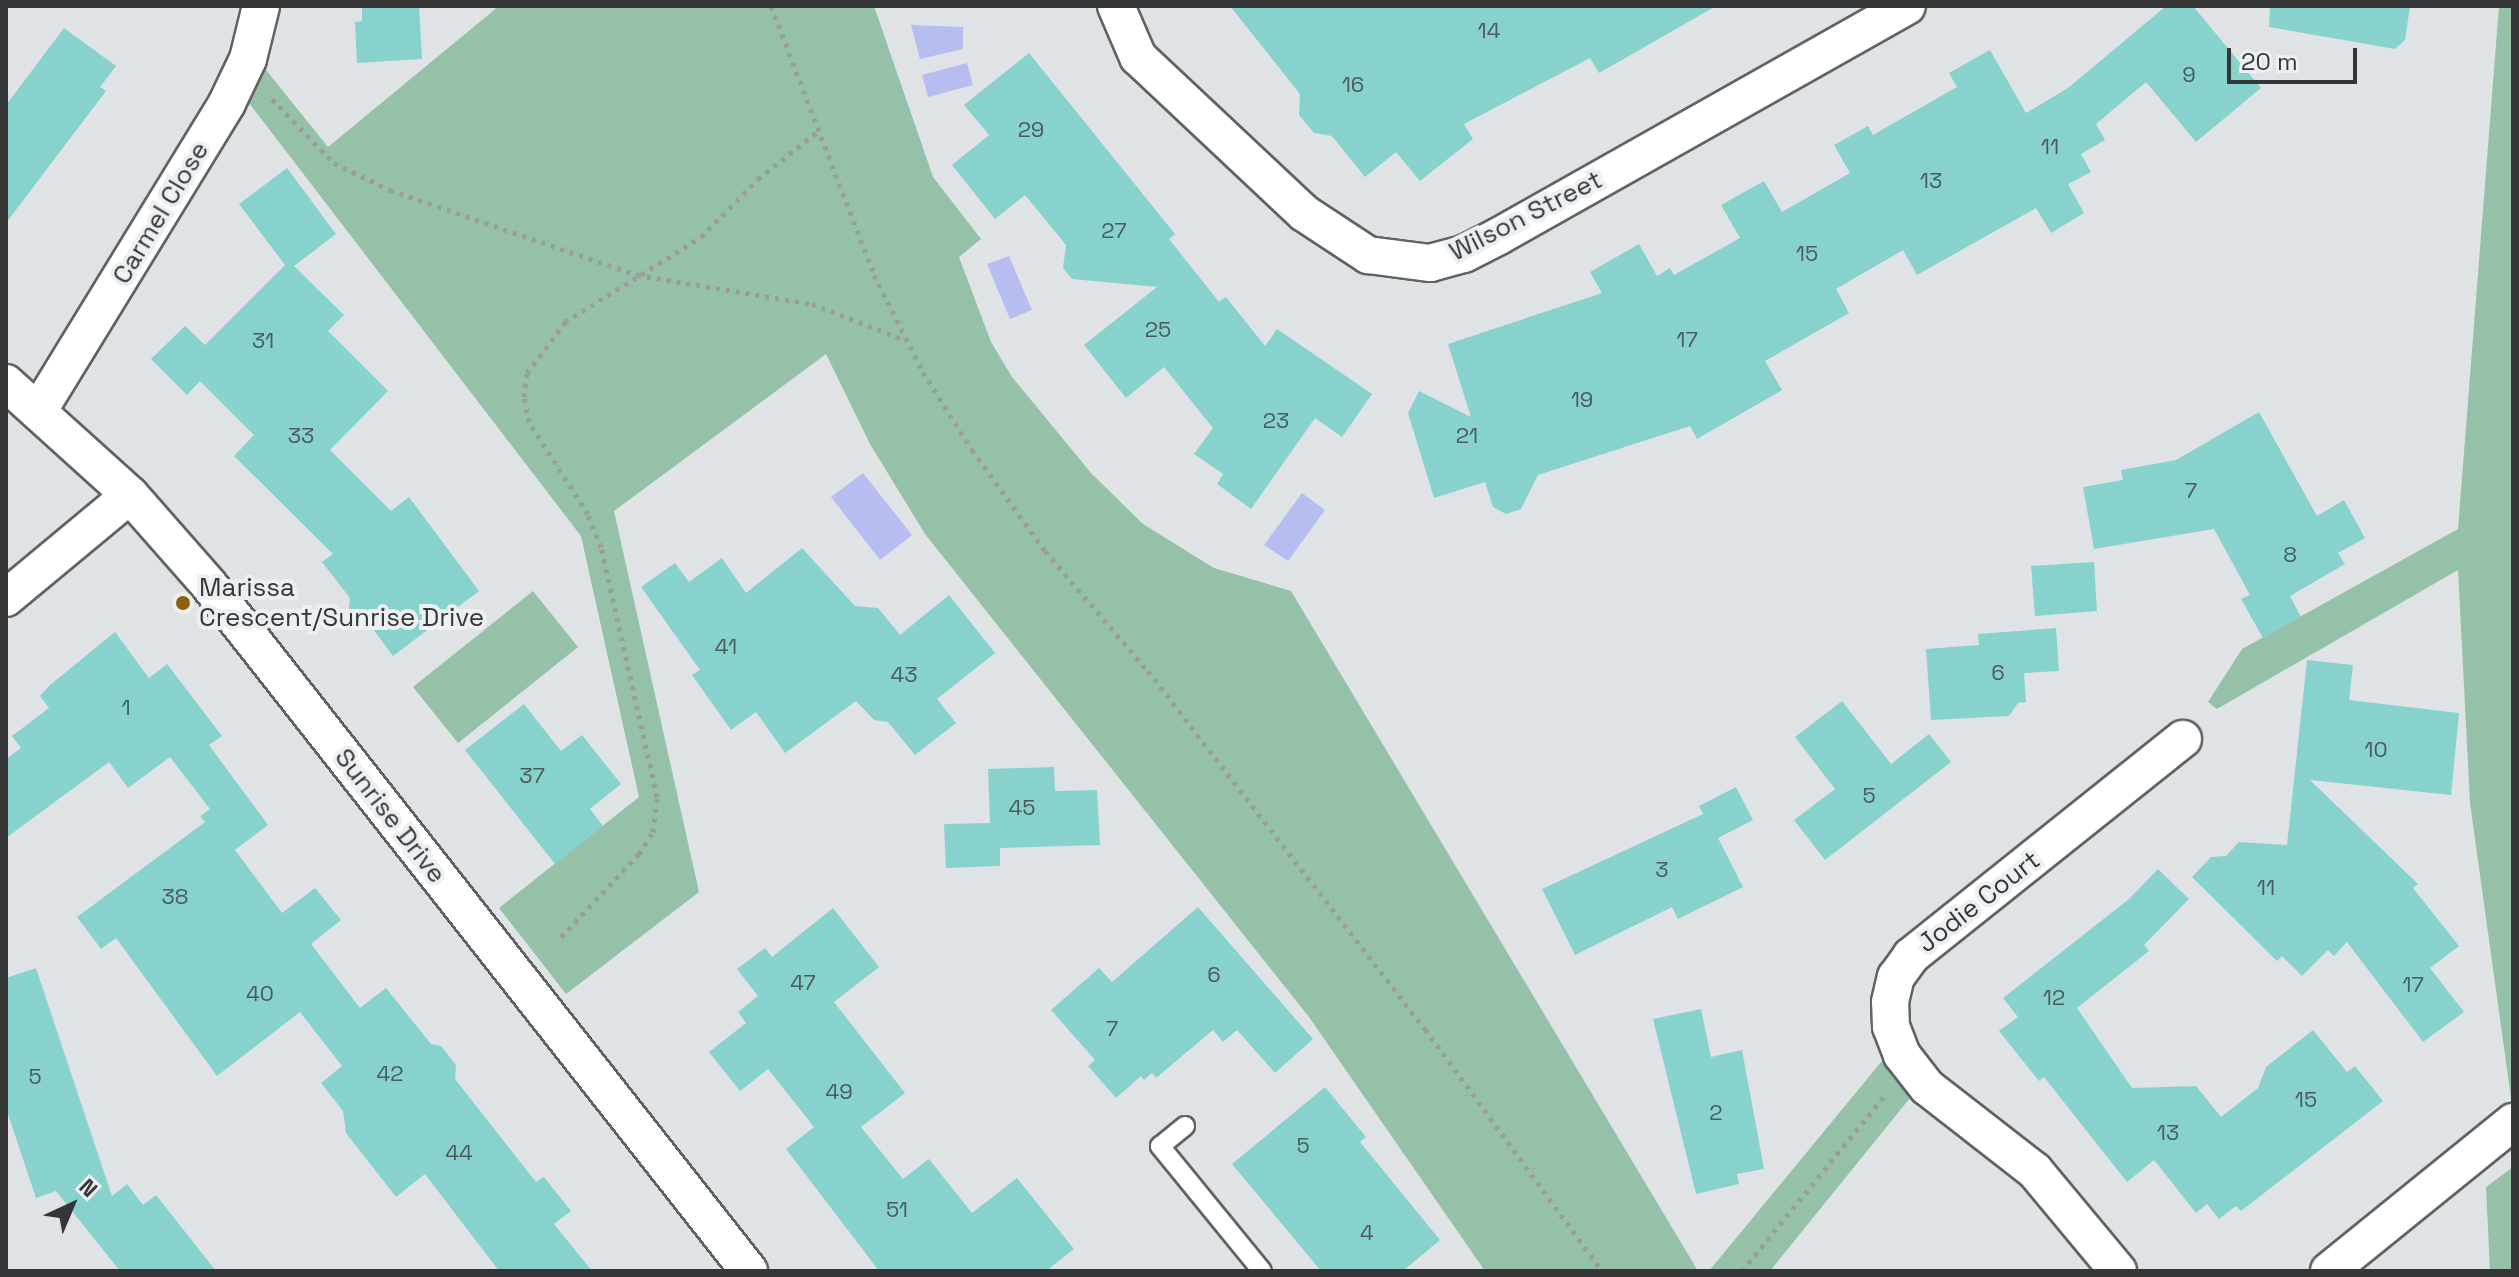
<!DOCTYPE html>
<style>
body{margin:0}
#map{position:relative;width:2519px;height:1277px;overflow:hidden;background:#dfe3e5;font-family:"Space Grotesk",sans-serif}
div>[style]{position:absolute}
.green>*{inset:0;background:#95c1a9}
.water>*{inset:0;background:#b7bdf1}
.building>*{inset:0;background:#88d2cd}
.path>*{height:5px;margin-top:-2.5px;transform-origin:0;background:repeating-linear-gradient(90deg,#9a9d9e 0 4px,transparent 0 10px)}
.roads{filter:drop-shadow(2px 0 #5f6364) drop-shadow(-2px 0 #5f6364) drop-shadow(0 2px #5f6364) drop-shadow(0 -2px #5f6364)}
.lane>*{height:18px;margin:-9px;padding:0 9px;transform-origin:9px;border-radius:9px;background:#fff}
.street>*{height:36px;margin:-18px;padding:0 18px;transform-origin:18px;border-radius:18px;background:#fff}
.dots>*{width:22px;height:22px;translate:-50% -50%;box-sizing:border-box;border:4px solid #ecf0f2;border-radius:50%}
span{translate:-50% -50%;white-space:nowrap;text-align:center;line-height:1.15;-webkit-text-stroke:8px #ecf0f2;paint-order:stroke}
.number-label{font-size:22px;color:#4a5d5c}
.number-label span{-webkit-text-stroke-width:0}
.street-label{font-size:26px;color:#353637}
.poi-label{font-size:26px;color:#353637}
.left{translate:0 -50%;text-align:left}
.frame{position:absolute;inset:0;border:8px solid #353637;pointer-events:none}
.north{position:absolute;left:32px;top:1165px;width:80px;height:80px;-webkit-text-stroke:6px #ecf0f2;paint-order:stroke;rotate:44deg;font-size:22px;font-weight:700;line-height:32px;text-align:center;color:#353637}
.north::after{content:'';display:block;margin:auto;width:28px;height:36px;background:#353637;clip-path:polygon(50% 0,100% 100%,50% 72%,0 100%)}
.scale{position:absolute;left:2227px;top:48px;width:130px;height:36px;box-sizing:border-box;border:4px solid #353637;border-top:0;padding-left:10px;font-size:24px;line-height:28px;white-space:nowrap;color:#353637;-webkit-text-stroke:6px #ecf0f2;paint-order:stroke}
</style>
<div id="map">
<div class="green">
<i style="clip-path:polygon(499px 6px,874px 6px,933px 177px,981px 239px,959px 257px,991px 342px,1012px 377px,1091px 473px,1143px 524px,1214px 568px,1291px 591px,1698px 1271px,1485px 1271px,1309px 1017px,925px 534px,870px 444px,826px 354px,614px 511px,699px 892px,566px 994px,499px 908px,639px 797px,581px 536px,246px 99px,262px 65px,328px 147px)"></i>
<i style="clip-path:polygon(2499px 6px,2513px 6px,2511px 1098px,2470px 803px,2458px 570px,2217px 709px,2208px 702px,2242px 649px,2458px 529px)"></i>
<i style="clip-path:polygon(533px 591px,578px 647px,458px 743px,413px 687px)"></i>
<i style="clip-path:polygon(1886px 1056px,1914px 1093px,1770px 1271px,1709px 1271px)"></i>
<i style="clip-path:polygon(2513px 1167px,2513px 1271px,2490px 1271px,2486px 1187px)"></i>
</div>
<div class="water">
<i style="clip-path:polygon(911px 25px,963px 27px,963px 49px,920px 59px)"></i>
<i style="clip-path:polygon(967px 63px,973px 85px,928px 97px,922px 75px)"></i>
<i style="clip-path:polygon(1009px 256px,1032px 310px,1010px 319px,987px 264px)"></i>
<i style="clip-path:polygon(863px 473px,912px 535px,880px 560px,831px 497px)"></i>
<i style="clip-path:polygon(1302px 493px,1325px 510px,1288px 561px,1264px 545px)"></i>
</div>
<div class="building">
<i style="clip-path:polygon(362px 6px,419px 6px,422px 59px,357px 63px,355px 22px,362px 21px)"></i>
<i style="clip-path:polygon(1230px 6px,1716px 6px,1599px 73px,1590px 58px,1464px 124px,1473px 139px,1420px 181px,1396px 152px,1365px 177px,1332px 136px,1314px 133px,1299px 115px,1300px 94px)"></i>
<i style="clip-path:polygon(2166px 6px,2193px 6px,2261px 88px,2196px 142px,2146px 82px,2096px 124px,2105px 140px,2081px 154px,2091px 172px,2068px 184px,2084px 213px,2051px 233px,2036px 208px,1917px 275px,1903px 250px,1836px 289px,1849px 313px,1765px 361px,1782px 390px,1697px 439px,1690px 426px,1538px 475px,1521px 509px,1506px 514px,1493px 507px,1485px 482px,1434px 498px,1408px 413px,1419px 391px,1471px 417px,1448px 344px,1602px 293px,1590px 272px,1639px 244px,1657px 276px,1670px 268px,1674px 275px,1740px 238px,1721px 205px,1764px 181px,1782px 212px,1850px 173px,1834px 145px,1868px 126px,1873px 135px,1957px 87px,1949px 73px,1990px 50px,2026px 113px,2068px 88px)"></i>
<i style="clip-path:polygon(2270px 6px,2410px 6px,2405px 40px,2395px 49px,2269px 27px)"></i>
<i style="clip-path:polygon(64px 28px,116px 66px,100px 87px,106px 91px,6px 223px,6px 105px)"></i>
<i style="clip-path:polygon(1029px 53px,1175px 234px,1169px 239px,1219px 302px,1226px 297px,1265px 346px,1277px 329px,1372px 394px,1342px 437px,1315px 418px,1251px 509px,1217px 484px,1223px 474px,1194px 454px,1213px 428px,1164px 367px,1126px 398px,1084px 345px,1157px 287px,1072px 279px,1063px 268px,1066px 245px,1025px 195px,995px 219px,952px 165px,989px 135px,964px 105px)"></i>
<i style="clip-path:polygon(287px 168px,336px 234px,294px 266px,344px 315px,328px 331px,388px 391px,330px 450px,391px 511px,409px 497px,479px 591px,393px 656px,367px 621px,357px 619px,349px 608px,350px 598px,322px 562px,333px 554px,234px 456px,254px 435px,200px 381px,187px 395px,151px 359px,185px 326px,205px 345px,285px 265px,239px 204px)"></i>
<i style="clip-path:polygon(2259px 412px,2317px 516px,2344px 500px,2365px 538px,2338px 553px,2345px 564px,2290px 596px,2301px 617px,2263px 638px,2241px 599px,2250px 595px,2214px 529px,2094px 549px,2083px 487px,2123px 480px,2121px 470px,2176px 460px)"></i>
<i style="clip-path:polygon(802px 548px,855px 606px,878px 608px,900px 635px,949px 595px,995px 653px,937px 699px,956px 723px,915px 755px,888px 722px,874px 720px,856px 701px,785px 753px,756px 712px,731px 730px,692px 675px,700px 670px,641px 587px,675px 563px,689px 582px,722px 558px,746px 593px)"></i>
<i style="clip-path:polygon(2094px 562px,2097px 611px,2035px 616px,2031px 566px)"></i>
<i style="clip-path:polygon(2056px 628px,2059px 671px,2024px 673px,2026px 702px,2018px 703px,2009px 716px,1931px 720px,1926px 649px,1979px 645px,1978px 634px)"></i>
<i style="clip-path:polygon(115px 632px,149px 678px,167px 664px,222px 736px,209px 745px,268px 825px,235px 850px,282px 913px,315px 888px,341px 920px,311px 944px,360px 1008px,386px 988px,431px 1044px,441px 1046px,456px 1065px,455px 1079px,536px 1182px,544px 1177px,571px 1211px,554px 1224px,592px 1271px,499px 1271px,425px 1174px,396px 1197px,346px 1133px,343px 1111px,321px 1083px,342px 1066px,300px 1012px,217px 1076px,116px 938px,101px 949px,77px 917px,205px 822px,200px 816px,210px 809px,170px 757px,128px 788px,109px 762px,6px 838px,6px 759px,21px 748px,12px 736px,49px 708px,40px 696px,50px 685px)"></i>
<i style="clip-path:polygon(2307px 660px,2353px 665px,2349px 700px,2459px 713px,2451px 795px,2310px 780px,2418px 884px,2413px 888px,2459px 946px,2430px 968px,2464px 1012px,2423px 1042px,2347px 942px,2334px 956px,2328px 950px,2302px 976px,2282px 956px,2277px 961px,2192px 877px,2211px 857px,2226px 856px,2239px 842px,2287px 845px)"></i>
<i style="clip-path:polygon(1842px 701px,1891px 764px,1929px 734px,1951px 762px,1825px 860px,1794px 820px,1835px 789px,1795px 737px)"></i>
<i style="clip-path:polygon(524px 704px,561px 751px,582px 735px,621px 784px,590px 809px,603px 826px,555px 864px,465px 750px)"></i>
<i style="clip-path:polygon(1054px 767px,1055px 791px,1097px 790px,1100px 845px,1000px 848px,1000px 866px,946px 868px,944px 824px,990px 823px,988px 769px)"></i>
<i style="clip-path:polygon(1736px 787px,1753px 820px,1718px 838px,1743px 887px,1678px 919px,1672px 907px,1575px 955px,1542px 889px,1703px 814px,1699px 806px)"></i>
<i style="clip-path:polygon(2158px 869px,2189px 899px,2144px 945px,2149px 951px,2077px 1008px,2132px 1088px,2196px 1086px,2221px 1117px,2258px 1088px,2266px 1067px,2313px 1030px,2347px 1072px,2355px 1066px,2383px 1101px,2241px 1211px,2236px 1206px,2219px 1219px,2207px 1204px,2196px 1213px,2154px 1160px,2127px 1182px,2044px 1077px,2039px 1081px,1999px 1031px,2018px 1017px,2003px 998px,2129px 899px)"></i>
<i style="clip-path:polygon(1198px 907px,1313px 1039px,1275px 1073px,1237px 1030px,1223px 1042px,1213px 1030px,1156px 1078px,1152px 1073px,1144px 1080px,1141px 1076px,1116px 1098px,1088px 1066px,1095px 1060px,1051px 1010px,1099px 968px,1112px 982px)"></i>
<i style="clip-path:polygon(833px 908px,879px 967px,834px 1002px,905px 1093px,861px 1127px,903px 1179px,929px 1159px,972px 1213px,1017px 1178px,1074px 1249px,1046px 1271px,879px 1271px,786px 1149px,814px 1127px,768px 1069px,740px 1091px,709px 1052px,746px 1023px,738px 1012px,758px 996px,737px 969px,765px 948px,772px 957px)"></i>
<i style="clip-path:polygon(36px 968px,112px 1196px,127px 1184px,143px 1205px,156px 1195px,216px 1271px,120px 1271px,56px 1191px,36px 1198px,6px 1108px,6px 978px)"></i>
<i style="clip-path:polygon(1701px 1009px,1711px 1057px,1742px 1050px,1764px 1169px,1737px 1174px,1739px 1184px,1696px 1194px,1653px 1019px)"></i>
<i style="clip-path:polygon(1325px 1087px,1366px 1137px,1360px 1142px,1440px 1240px,1403px 1271px,1321px 1271px,1232px 1164px)"></i>
</div>
<div class="path">
<i style="left:771px;top:6px;width:288px;rotate:69deg"></i>
<i style="left:874px;top:275px;width:109px;rotate:63.2deg"></i>
<i style="left:923px;top:372px;width:92px;rotate:57.9deg"></i>
<i style="left:972px;top:450px;width:125px;rotate:54.1deg"></i>
<i style="left:1045px;top:551px;width:158px;rotate:49.4deg"></i>
<i style="left:1148px;top:671px;width:453px;rotate:52.3deg"></i>
<i style="left:1425px;top:1029px;width:300px;rotate:53.8deg"></i>
<i style="left:272px;top:99px;width:89px;rotate:45.9deg"></i>
<i style="left:334px;top:163px;width:62px;rotate:25.7deg"></i>
<i style="left:390px;top:190px;width:261px;rotate:19deg"></i>
<i style="left:637px;top:275px;width:177px;rotate:9.4deg"></i>
<i style="left:812px;top:304px;width:100px;rotate:21.2deg"></i>
<i style="left:561px;top:937px;width:114px;rotate:-46.8deg"></i>
<i style="left:639px;top:854px;width:26px;rotate:-58deg"></i>
<i style="left:653px;top:832px;width:35px;rotate:-83deg"></i>
<i style="left:657px;top:797px;width:256px;rotate:-102.6deg"></i>
<i style="left:601px;top:547px;width:35px;rotate:-112deg"></i>
<i style="left:588px;top:514px;width:109px;rotate:-122.7deg"></i>
<i style="left:529px;top:422px;width:25px;rotate:-101deg"></i>
<i style="left:524px;top:397px;width:24px;rotate:-83deg"></i>
<i style="left:527px;top:373px;width:64px;rotate:-53.3deg"></i>
<i style="left:565px;top:322px;width:160px;rotate:-32deg"></i>
<i style="left:701px;top:237px;width:81px;rotate:-45.5deg"></i>
<i style="left:758px;top:179px;width:75px;rotate:-38.5deg"></i>
<i style="left:1742px;top:1271px;width:225px;rotate:-50.9deg"></i>
</div>
<div class="roads">
<div class="lane">
<i style="left:1185px;top:1126px;width:32px;rotate:141deg"></i>
<i style="left:1160px;top:1146px;width:161px;rotate:50.8deg"></i>
</div>
<div class="street">
<i style="left:1116px;top:6px;width:56px;rotate:66.7deg"></i>
<i style="left:1138px;top:57px;width:228px;rotate:43.2deg"></i>
<i style="left:1304px;top:213px;width:77px;rotate:33.3deg"></i>
<i style="left:1368px;top:255px;width:63px;rotate:7.4deg"></i>
<i style="left:1430px;top:263px;width:35px;rotate:-15deg"></i>
<i style="left:1464px;top:254px;width:39px;rotate:-27deg"></i>
<i style="left:1499px;top:236px;width:468px;rotate:-29.4deg"></i>
<i style="left:6px;top:383px;width:167px;rotate:42.1deg"></i>
<i style="left:130px;top:495px;width:120px;rotate:48.7deg"></i>
<i style="left:209px;top:585px;width:873px;rotate:51.79deg"></i>
<i style="left:39px;top:410px;width:360px;rotate:-58.5deg"></i>
<i style="left:227px;top:103px;width:49px;rotate:-64.5deg"></i>
<i style="left:248px;top:59px;width:55px;rotate:-76.2deg"></i>
<i style="left:6px;top:598px;width:161px;rotate:-39.7deg"></i>
<i style="left:2118px;top:1271px;width:130px;rotate:-129.7deg"></i>
<i style="left:2035px;top:1171px;width:137px;rotate:-142.1deg"></i>
<i style="left:1927px;top:1087px;width:41px;rotate:-128deg"></i>
<i style="left:1902px;top:1055px;width:30px;rotate:-111deg"></i>
<i style="left:1891px;top:1027px;width:25px;rotate:-92deg"></i>
<i style="left:1890px;top:1002px;width:26px;rotate:-77deg"></i>
<i style="left:1896px;top:977px;width:26px;rotate:-54deg"></i>
<i style="left:1911px;top:956px;width:348px;rotate:-38.6deg"></i>
<i style="left:2329px;top:1271px;width:237px;rotate:-39deg"></i>
</div>
</div>
<div class="dots">
<i style="left:183px;top:603px;background:#91600f"></i>
</div>
<div class="number-label">
<span style="left:1489px;top:31px">14</span>
<span style="left:2189px;top:75px">9</span>
<span style="left:1353px;top:85px">16</span>
<span style="left:1031px;top:130px">29</span>
<span style="left:2050px;top:147px">11</span>
<span style="left:1931px;top:181px">13</span>
<span style="left:1114px;top:231px">27</span>
<span style="left:1807px;top:254px">15</span>
<span style="left:1158px;top:330px">25</span>
<span style="left:1687px;top:340px">17</span>
<span style="left:263px;top:341px">31</span>
<span style="left:1582px;top:400px">19</span>
<span style="left:1276px;top:421px">23</span>
<span style="left:301px;top:436px">33</span>
<span style="left:1467px;top:436px">21</span>
<span style="left:2191px;top:491px">7</span>
<span style="left:2290px;top:555px">8</span>
<span style="left:726px;top:647px">41</span>
<span style="left:1998px;top:673px">6</span>
<span style="left:904px;top:675px">43</span>
<span style="left:126px;top:708px">1</span>
<span style="left:2376px;top:750px">10</span>
<span style="left:532px;top:776px">37</span>
<span style="left:1869px;top:796px">5</span>
<span style="left:1022px;top:808px">45</span>
<span style="left:1662px;top:870px">3</span>
<span style="left:2266px;top:888px">11</span>
<span style="left:175px;top:897px">38</span>
<span style="left:1214px;top:975px">6</span>
<span style="left:803px;top:983px">47</span>
<span style="left:2413px;top:985px">17</span>
<span style="left:260px;top:994px">40</span>
<span style="left:2054px;top:998px">12</span>
<span style="left:1112px;top:1029px">7</span>
<span style="left:390px;top:1074px">42</span>
<span style="left:35px;top:1077px">5</span>
<span style="left:839px;top:1092px">49</span>
<span style="left:2306px;top:1100px">15</span>
<span style="left:1716px;top:1113px">2</span>
<span style="left:2168px;top:1133px">13</span>
<span style="left:1303px;top:1146px">5</span>
<span style="left:459px;top:1153px">44</span>
<span style="left:897px;top:1210px">51</span>
<span style="left:1367px;top:1233px">4</span>
</div>
<div class="street-label">
<span style="left:161px;top:213px;rotate:-59deg">Carmel Close</span>
<span style="left:1526px;top:216px;rotate:-27deg">Wilson Street</span>
<span style="left:390px;top:816px;rotate:52deg">Sunrise Drive</span>
<span style="left:1979px;top:902px;rotate:-38deg">Jodie Court</span>
</div>
<div class="poi-label">
<span class="left" style="left:199px;top:603px">Marissa<br>Crescent/Sunrise Drive</span>
</div>
<div class="frame"></div>
<div class="north">N</div>
<div class="scale">20 m</div>
</div>
